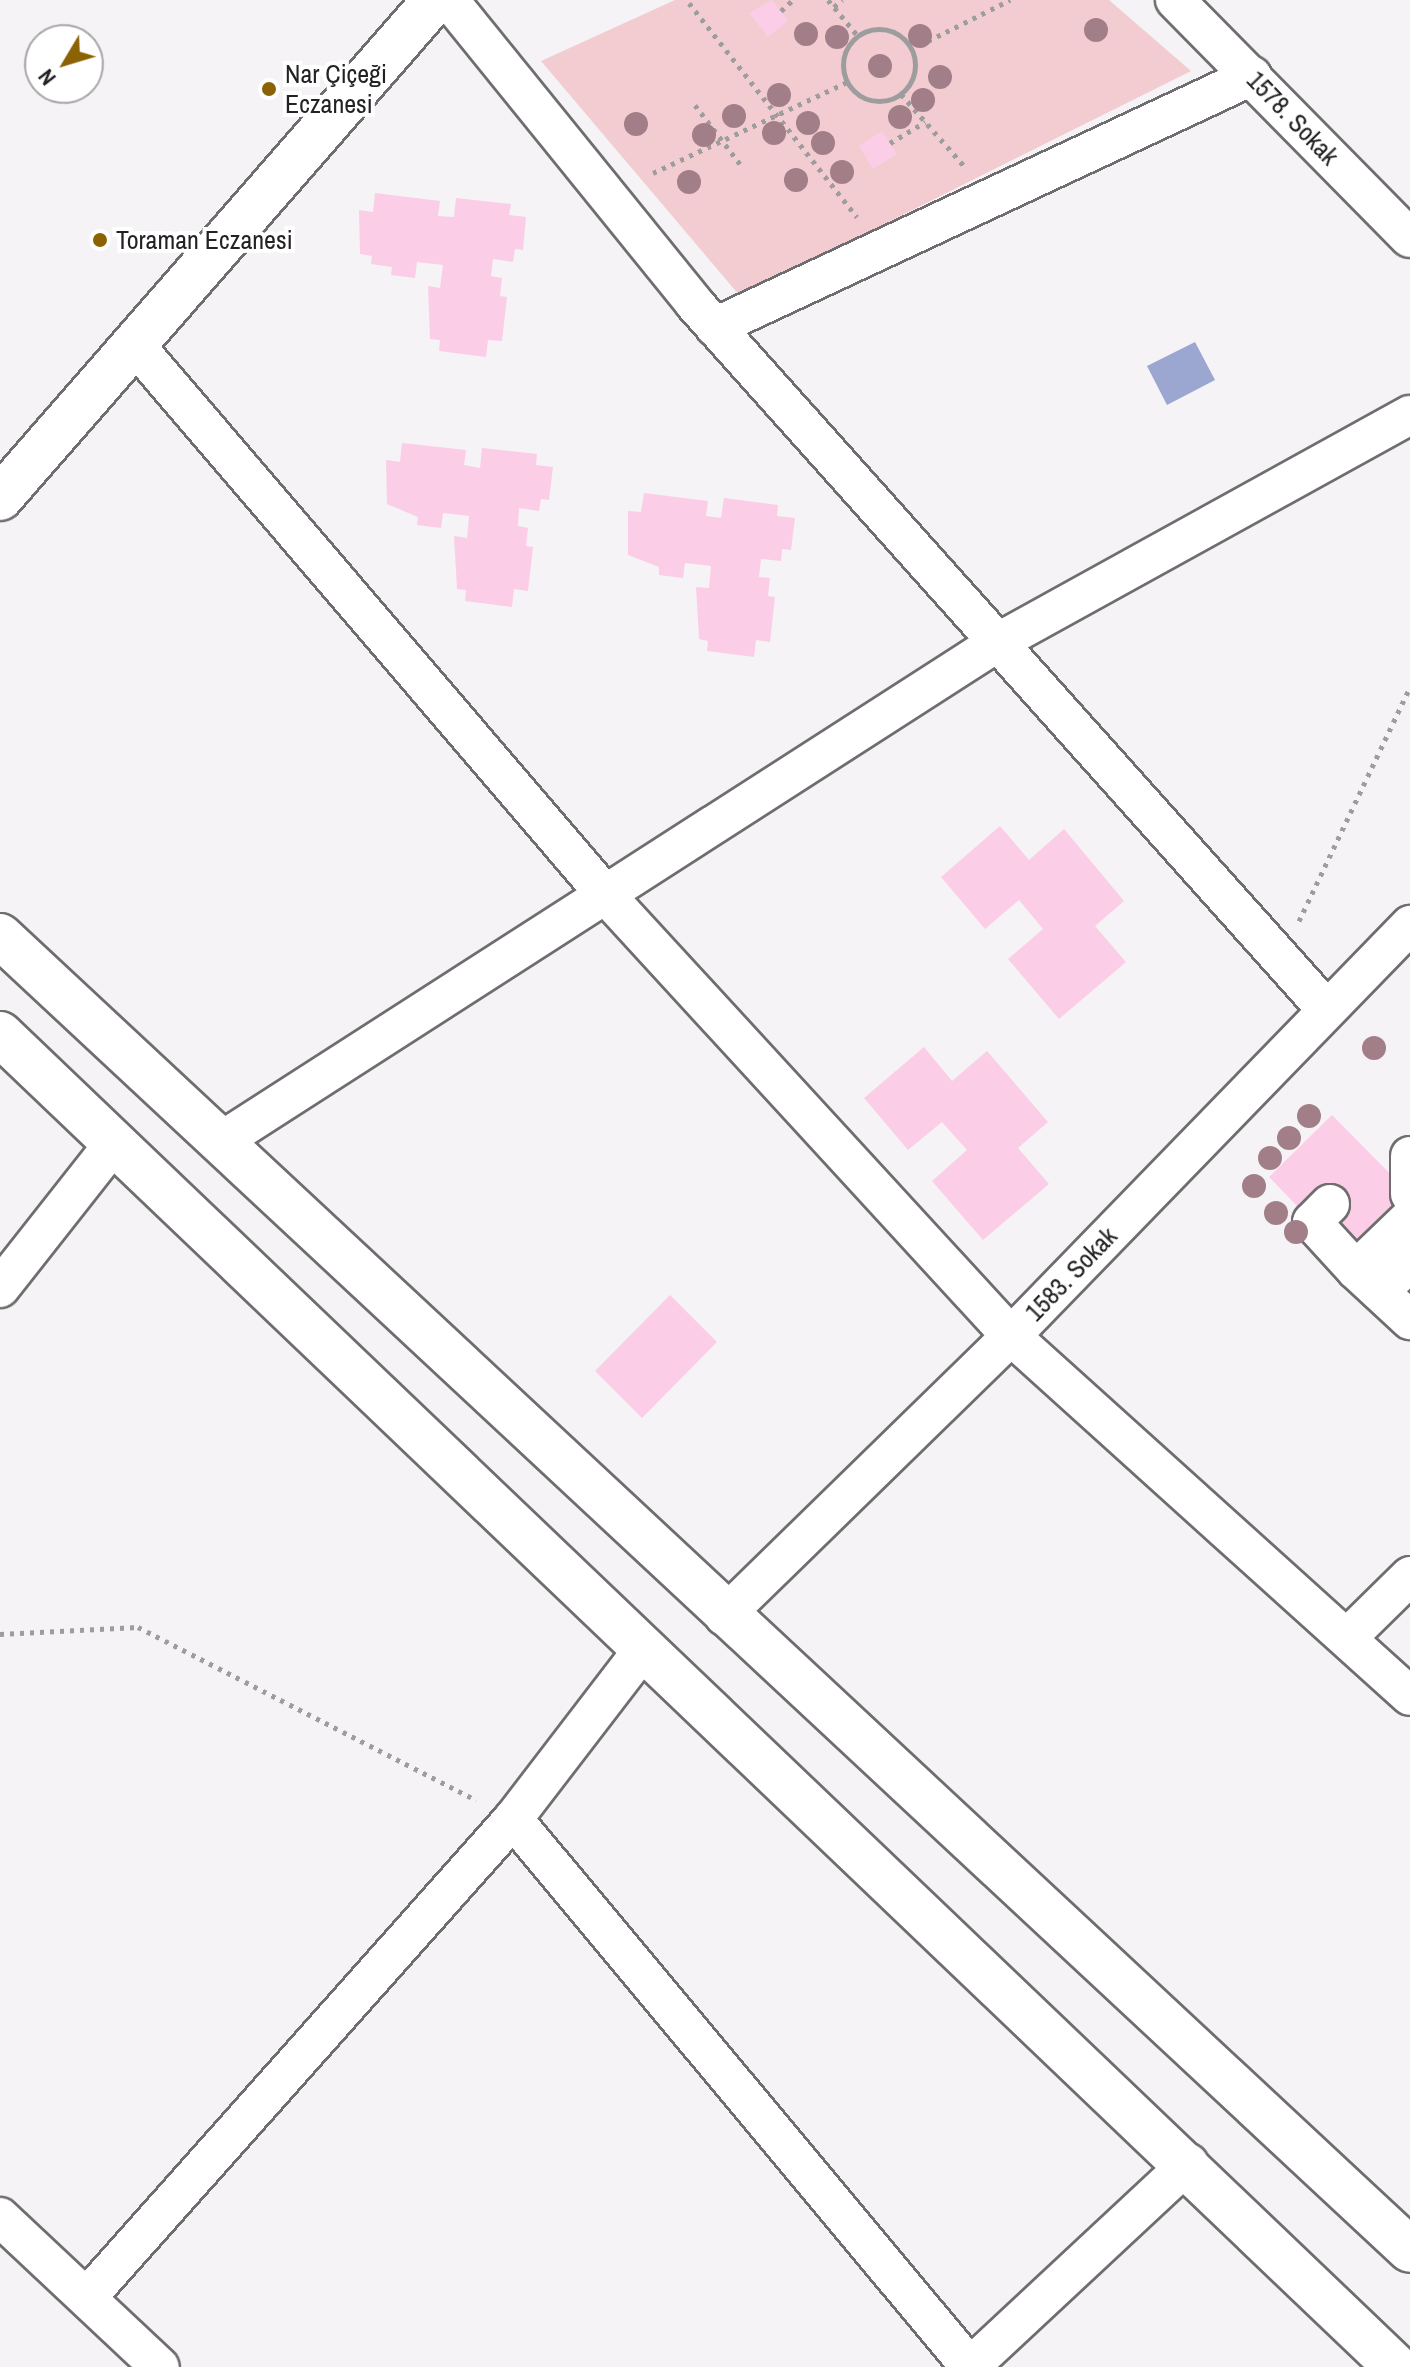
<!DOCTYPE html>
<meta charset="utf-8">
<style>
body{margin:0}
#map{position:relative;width:1410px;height:2367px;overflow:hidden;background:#f5f3f5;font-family:"Archivo Narrow",sans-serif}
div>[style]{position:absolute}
.green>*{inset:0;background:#f2ccd1}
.water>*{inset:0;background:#9ba7d0}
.building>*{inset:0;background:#fccde7}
.path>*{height:5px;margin-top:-2.5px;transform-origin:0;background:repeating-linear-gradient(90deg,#9e9d9e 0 4px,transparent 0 10px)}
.path>.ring{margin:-2.5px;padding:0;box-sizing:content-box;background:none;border:5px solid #9e9d9e;border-radius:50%}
.roads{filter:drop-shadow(2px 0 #6f6d6f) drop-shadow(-2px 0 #6f6d6f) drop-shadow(0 2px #6f6d6f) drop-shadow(0 -2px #6f6d6f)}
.street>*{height:38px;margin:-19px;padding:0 19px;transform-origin:19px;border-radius:19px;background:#fff}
.secondary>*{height:44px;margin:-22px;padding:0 22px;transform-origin:22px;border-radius:22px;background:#fff}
.trees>*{width:24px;height:24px;margin:-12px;border-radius:50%;background:#a27f88}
.dots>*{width:22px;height:22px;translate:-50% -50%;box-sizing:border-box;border:4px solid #fff;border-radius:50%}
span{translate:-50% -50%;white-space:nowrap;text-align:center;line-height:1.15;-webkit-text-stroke:8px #fff;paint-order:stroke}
.poi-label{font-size:26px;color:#222223}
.left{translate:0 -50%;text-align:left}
.street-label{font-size:26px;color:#222223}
.north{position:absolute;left:24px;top:24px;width:80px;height:80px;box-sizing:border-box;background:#fff;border:2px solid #a7a7a7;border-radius:50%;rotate:232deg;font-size:22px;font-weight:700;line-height:32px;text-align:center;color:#222223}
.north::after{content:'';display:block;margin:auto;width:28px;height:36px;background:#8b6304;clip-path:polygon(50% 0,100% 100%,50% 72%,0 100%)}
</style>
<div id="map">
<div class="green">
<i style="clip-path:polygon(675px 0,1109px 0,1191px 71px,740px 296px,541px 61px)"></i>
</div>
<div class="water">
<i style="clip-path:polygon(1195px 342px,1215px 380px,1167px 405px,1147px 366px)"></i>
</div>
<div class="building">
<i style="clip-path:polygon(772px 0,788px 21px,768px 37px,749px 13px)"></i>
<i style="clip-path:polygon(882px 131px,897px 154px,873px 169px,859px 146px)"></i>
<i style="clip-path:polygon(375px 193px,440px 201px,438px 216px,454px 217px,456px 198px,511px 204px,509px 215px,526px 217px,523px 250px,515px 249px,513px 262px,493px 259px,491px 276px,502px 278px,500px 296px,507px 297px,502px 341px,488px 340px,486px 357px,439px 351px,440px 340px,430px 339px,428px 286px,440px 288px,443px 265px,417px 262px,415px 278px,391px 275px,392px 267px,371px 264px,372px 256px,360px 254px,359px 210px,373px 212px)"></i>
<i style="clip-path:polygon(402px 443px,466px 450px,464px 465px,480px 468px,482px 448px,537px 454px,536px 465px,553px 467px,549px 500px,541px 499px,539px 511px,519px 508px,518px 526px,528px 528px,526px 546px,533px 547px,528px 591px,514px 589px,512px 607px,465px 601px,466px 590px,457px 589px,454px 536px,467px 538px,469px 516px,443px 513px,441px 528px,417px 525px,418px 517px,387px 504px,386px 460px,400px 462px)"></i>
<i style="clip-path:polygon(644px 493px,708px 501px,706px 516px,721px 518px,724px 498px,778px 505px,777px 516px,795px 518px,791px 550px,782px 549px,781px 561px,761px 559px,759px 577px,770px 578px,768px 596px,775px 597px,770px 642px,756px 640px,754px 657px,707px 651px,708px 641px,699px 639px,696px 587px,709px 588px,711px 566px,685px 563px,683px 578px,659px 575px,659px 567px,628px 555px,628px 511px,641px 512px)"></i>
<i style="clip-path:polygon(1000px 826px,1029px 860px,1064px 829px,1124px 901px,1095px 926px,1126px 962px,1059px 1019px,1008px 959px,1043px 929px,1019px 900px,985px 929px,941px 877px)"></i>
<i style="clip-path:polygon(924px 1047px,952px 1081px,987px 1051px,1048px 1122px,1018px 1148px,1049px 1184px,983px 1240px,932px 1181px,967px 1150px,942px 1122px,908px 1150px,864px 1098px)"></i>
<i style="clip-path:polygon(1332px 1115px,1410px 1194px,1361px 1271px,1327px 1236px,1345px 1219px,1332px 1205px,1301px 1210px,1269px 1177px)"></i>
<i style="clip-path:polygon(670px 1295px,717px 1342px,642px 1418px,595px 1371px)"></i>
</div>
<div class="path">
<i style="left:828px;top:0;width:47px;rotate:50.2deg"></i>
<i style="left:689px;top:3px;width:272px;rotate:51.9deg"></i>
<i style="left:834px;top:7px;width:11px;rotate:-41deg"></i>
<i style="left:781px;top:11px;width:16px;rotate:-43deg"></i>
<i class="ring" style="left:843px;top:29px;width:67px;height:67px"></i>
<i style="left:910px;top:50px;width:112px;rotate:-26.6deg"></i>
<i style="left:901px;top:94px;width:96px;rotate:48.8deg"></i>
<i style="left:695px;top:105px;width:79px;rotate:52.7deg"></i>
<i style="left:890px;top:143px;width:41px;rotate:-31deg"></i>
<i style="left:653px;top:173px;width:214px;rotate:-25.1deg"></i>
<i style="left:1299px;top:921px;width:259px;rotate:-64.6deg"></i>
<i style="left:0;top:1634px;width:138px;rotate:-2.9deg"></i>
<i style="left:138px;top:1627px;width:380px;rotate:27.1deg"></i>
</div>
<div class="roads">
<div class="street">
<i style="left:449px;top:0;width:390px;rotate:51deg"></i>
<i style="left:694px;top:303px;width:948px;rotate:48.17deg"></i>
<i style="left:1175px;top:0;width:334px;rotate:45.4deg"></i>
<i style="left:715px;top:327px;width:593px;rotate:-25.05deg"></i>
<i style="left:134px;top:344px;width:723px;rotate:49.43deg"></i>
<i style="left:604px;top:893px;width:602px;rotate:47.43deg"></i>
<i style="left:1011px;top:1336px;width:537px;rotate:42.06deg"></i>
<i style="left:223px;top:1140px;width:918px;rotate:-32.72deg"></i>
<i style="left:995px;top:644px;width:474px;rotate:-28.9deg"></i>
<i style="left:1410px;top:1156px;width:38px;rotate:90deg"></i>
<i style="left:1330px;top:1204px;width:25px;rotate:135deg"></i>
<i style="left:1312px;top:1222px;width:65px;rotate:47.5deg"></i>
<i style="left:1410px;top:1218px;width:75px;rotate:136.1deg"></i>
<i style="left:1356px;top:1270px;width:74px;rotate:42.8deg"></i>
<i style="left:0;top:1288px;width:186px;rotate:-51.8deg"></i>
<i style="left:1379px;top:1291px;width:42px;rotate:-42.1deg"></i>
<i style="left:724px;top:1616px;width:401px;rotate:-44.3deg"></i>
<i style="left:1011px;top:1336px;width:573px;rotate:-45.85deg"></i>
<i style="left:1348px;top:1637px;width:87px;rotate:-44.5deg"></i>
<i style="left:645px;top:1647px;width:217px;rotate:127.5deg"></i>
<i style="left:513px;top:1819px;width:714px;rotate:50.17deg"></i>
<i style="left:0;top:2217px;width:219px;rotate:43.2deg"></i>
<i style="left:89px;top:2295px;width:637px;rotate:-48.31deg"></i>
<i style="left:970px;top:2367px;width:299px;rotate:-43deg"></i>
</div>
<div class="secondary">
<i style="left:0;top:498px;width:661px;rotate:-48.86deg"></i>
<i style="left:0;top:936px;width:1927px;rotate:42.98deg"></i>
<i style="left:0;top:1034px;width:1930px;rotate:43.68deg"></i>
</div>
</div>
<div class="trees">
<i style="left:1096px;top:30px"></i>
<i style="left:806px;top:34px"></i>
<i style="left:920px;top:36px"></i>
<i style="left:837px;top:37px"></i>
<i style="left:880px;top:66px"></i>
<i style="left:940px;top:77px"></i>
<i style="left:779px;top:95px"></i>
<i style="left:923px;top:100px"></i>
<i style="left:734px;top:116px"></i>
<i style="left:900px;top:117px"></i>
<i style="left:808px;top:123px"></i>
<i style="left:636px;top:124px"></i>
<i style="left:774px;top:133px"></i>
<i style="left:704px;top:135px"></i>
<i style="left:823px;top:143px"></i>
<i style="left:842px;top:172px"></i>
<i style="left:796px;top:180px"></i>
<i style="left:689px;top:182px"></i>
<i style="left:1374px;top:1048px"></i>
<i style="left:1309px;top:1116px"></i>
<i style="left:1289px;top:1138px"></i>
<i style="left:1270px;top:1158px"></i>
<i style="left:1254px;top:1186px"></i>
<i style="left:1276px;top:1213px"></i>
<i style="left:1296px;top:1232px"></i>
</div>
<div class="dots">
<i style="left:269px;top:89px;background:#8b6304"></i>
<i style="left:100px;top:240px;background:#8b6304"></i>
</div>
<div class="poi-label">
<span class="left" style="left:285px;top:89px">Nar Çiçeği<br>Eczanesi</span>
<span class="left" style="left:116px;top:240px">Toraman Eczanesi</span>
</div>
<div class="street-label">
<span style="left:1293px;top:118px;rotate:46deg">1578. Sokak</span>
<span style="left:1071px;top:1274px;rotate:-46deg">1583. Sokak</span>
</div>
<div class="north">N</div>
</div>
